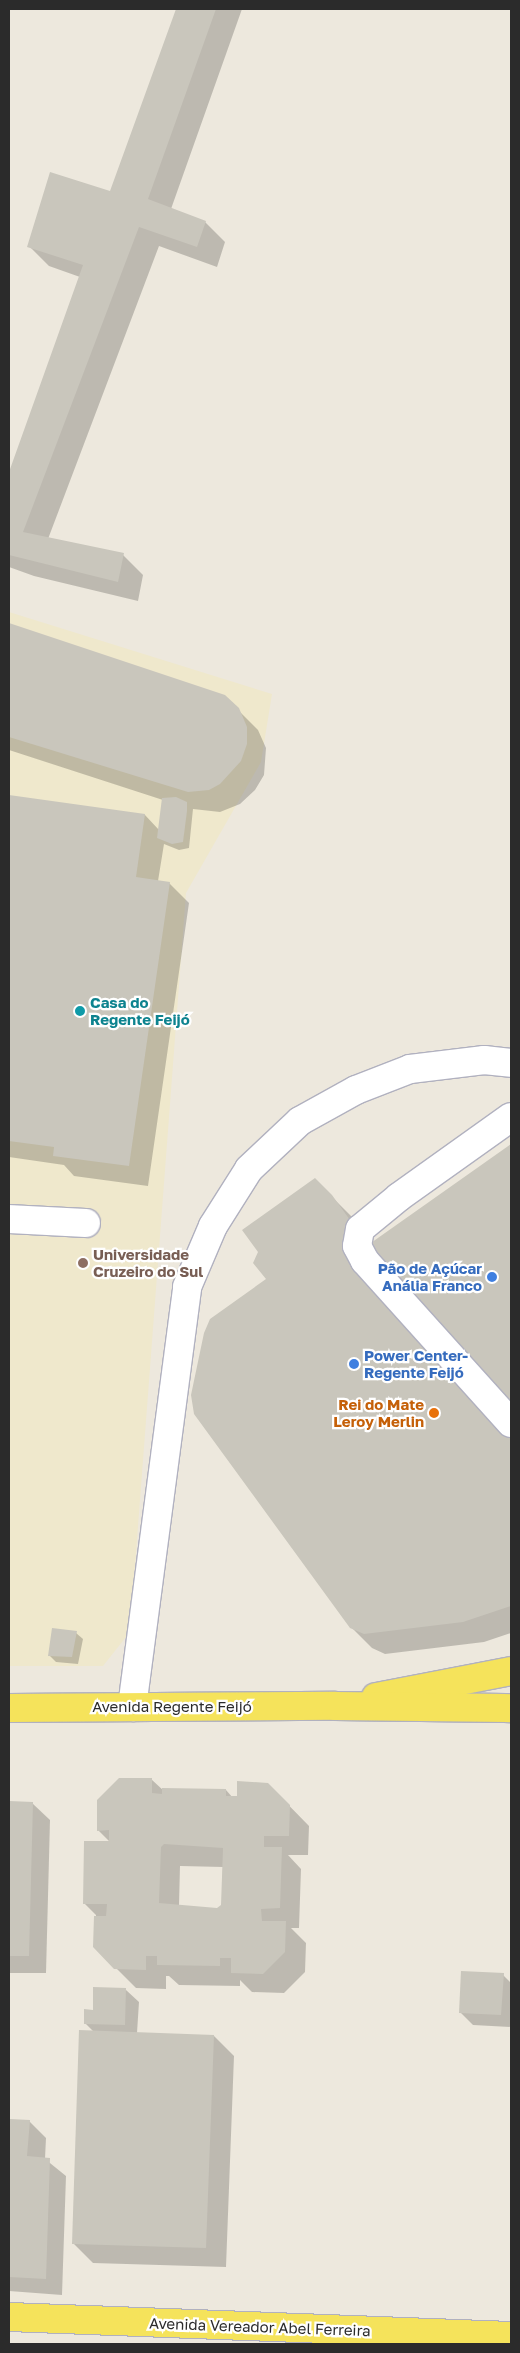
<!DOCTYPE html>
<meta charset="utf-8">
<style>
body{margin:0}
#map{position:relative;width:520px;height:2353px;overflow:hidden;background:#ede8dd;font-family:"Golos Text",sans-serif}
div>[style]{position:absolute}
.education>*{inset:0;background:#efe8cc}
.shadow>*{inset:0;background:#0003}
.building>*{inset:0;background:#c9c6bc}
.roads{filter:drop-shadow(1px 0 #b1b1bf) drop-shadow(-1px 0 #b1b1bf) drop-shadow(0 1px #b1b1bf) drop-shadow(0 -1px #b1b1bf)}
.minor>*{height:28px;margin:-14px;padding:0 14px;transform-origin:14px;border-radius:14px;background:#fff}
.major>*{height:28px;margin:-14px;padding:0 14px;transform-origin:14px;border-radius:14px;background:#f5e35b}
.dots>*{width:14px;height:14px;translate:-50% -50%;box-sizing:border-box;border:2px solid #fff;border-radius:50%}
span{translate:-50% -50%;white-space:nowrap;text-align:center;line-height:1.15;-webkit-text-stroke:4.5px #fff;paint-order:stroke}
.culture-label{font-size:15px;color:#0d838f;font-weight:700}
.left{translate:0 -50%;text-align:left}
.education-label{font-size:15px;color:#785e54;font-weight:700}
.shop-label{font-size:15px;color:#366cbe;font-weight:700}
.right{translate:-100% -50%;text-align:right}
.food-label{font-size:15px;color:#c56008;font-weight:700}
.street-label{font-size:15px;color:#2b2b2b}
.frame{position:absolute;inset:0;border:10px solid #2b2b2b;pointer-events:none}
</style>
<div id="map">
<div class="education">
<i style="clip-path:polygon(9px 612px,272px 694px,261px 762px,186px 893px,130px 1632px,103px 1666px,9px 1666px)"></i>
</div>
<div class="shadow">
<i style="clip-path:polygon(178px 9px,242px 9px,171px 209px,205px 222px,225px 242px,217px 267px,159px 246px,48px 539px,123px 555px,143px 575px,138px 601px,34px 576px,9px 567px,9px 481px,80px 277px,49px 266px,29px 246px,111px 192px)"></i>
<i style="clip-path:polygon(9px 624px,224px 696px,258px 730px,266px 748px,264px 775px,255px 790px,240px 804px,220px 812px,193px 809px,189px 848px,179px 850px,164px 844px,158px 881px,169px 883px,189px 903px,148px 1186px,74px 1176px,64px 1165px,9px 1157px,9px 1161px,9px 796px,145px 815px,159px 830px,163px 800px,9px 750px)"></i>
<i style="clip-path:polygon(511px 1146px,511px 1633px,484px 1642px,385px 1654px,372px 1648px,351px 1627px,268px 1280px,315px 1180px,352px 1217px,372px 1244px)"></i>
<i style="clip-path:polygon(76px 1633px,83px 1639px,78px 1664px,56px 1662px,50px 1656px)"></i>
<i style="clip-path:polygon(evenodd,151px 1779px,164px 1791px,226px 1790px,233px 1798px,268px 1784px,309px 1826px,308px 1855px,288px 1855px,301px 1869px,299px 1928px,291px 1928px,306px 1943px,305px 1972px,284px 1993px,252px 1992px,240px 1980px,240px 1986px,179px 1985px,169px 1976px,166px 1976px,166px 1989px,136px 1988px,95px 1947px,96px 1915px,84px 1903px,110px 1842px,98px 1830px,151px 1779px,180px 1866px,223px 1867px,222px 1906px,217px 1909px,179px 1906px,180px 1866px)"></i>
<i style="clip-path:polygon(9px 1803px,32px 1803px,50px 1820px,46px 1973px,9px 1973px)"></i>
<i style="clip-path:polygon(503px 1975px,511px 1983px,511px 2027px,473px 2025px,460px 2012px)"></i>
<i style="clip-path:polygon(126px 1990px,139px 2002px,137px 2033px,214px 2036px,234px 2056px,226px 2267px,93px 2263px,73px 2243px,94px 2032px,85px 2023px,94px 2011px)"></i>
<i style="clip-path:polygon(9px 2120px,29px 2121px,46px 2138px,45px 2159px,66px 2176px,62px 2295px,9px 2291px)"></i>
</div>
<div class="building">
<i style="clip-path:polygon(176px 9px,216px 9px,148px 199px,206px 221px,197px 247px,139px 227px,23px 532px,124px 553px,118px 582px,9px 555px,9px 472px,83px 265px,27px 247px,50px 172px,110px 191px)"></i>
<i style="clip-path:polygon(9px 623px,225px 695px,239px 708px,247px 727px,247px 744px,241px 761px,220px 784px,209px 790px,188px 792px,9px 737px)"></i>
<i style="clip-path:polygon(9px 795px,145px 814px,136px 877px,170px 882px,129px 1166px,53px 1156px,54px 1147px,9px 1141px)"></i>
<i style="clip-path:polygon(176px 797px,187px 802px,187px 811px,183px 842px,172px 844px,157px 838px,162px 798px)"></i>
<i style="clip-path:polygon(511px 1144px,511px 1606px,463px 1622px,364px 1634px,350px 1628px,194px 1414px,191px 1395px,204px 1333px,210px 1319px,266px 1279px,253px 1263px,258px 1252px,242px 1230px,315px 1178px,332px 1195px,368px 1245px)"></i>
<i style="clip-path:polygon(52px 1628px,77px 1631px,72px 1657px,48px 1656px)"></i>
<i style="clip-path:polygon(evenodd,119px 1778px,152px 1778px,152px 1793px,162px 1794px,162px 1788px,226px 1789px,226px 1796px,237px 1796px,237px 1781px,268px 1783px,290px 1805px,289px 1836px,264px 1836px,264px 1847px,282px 1847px,280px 1908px,261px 1909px,262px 1921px,286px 1921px,285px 1952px,263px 1974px,231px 1973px,231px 1958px,220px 1958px,220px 1966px,157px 1965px,157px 1956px,146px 1956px,146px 1970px,114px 1969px,93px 1947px,94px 1916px,106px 1916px,107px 1904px,83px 1904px,84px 1841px,109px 1841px,109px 1830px,97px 1831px,97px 1800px,119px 1778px,164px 1844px,223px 1848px,221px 1905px,217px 1908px,159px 1903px,161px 1847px,164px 1844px)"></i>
<i style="clip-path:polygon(9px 1801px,33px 1802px,29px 1956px,9px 1956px)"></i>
<i style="clip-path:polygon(461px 1971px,504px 1973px,501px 2015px,459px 2013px)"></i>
<i style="clip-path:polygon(93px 1987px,126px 1988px,125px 2025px,84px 2024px,84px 2009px,93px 2010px)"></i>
<i style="clip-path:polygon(79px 2030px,214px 2035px,206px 2248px,72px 2244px)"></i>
<i style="clip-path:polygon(9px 2119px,30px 2120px,27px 2156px,50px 2158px,46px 2279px,9px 2277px)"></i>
</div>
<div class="roads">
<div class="minor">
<i style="left:511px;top:1117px;width:138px;rotate:144.5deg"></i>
<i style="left:399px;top:1197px;width:50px;rotate:140.6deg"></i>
<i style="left:360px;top:1229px;width:17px;rotate:100deg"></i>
<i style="left:357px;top:1246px;width:17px;rotate:62deg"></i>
<i style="left:365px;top:1261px;width:218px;rotate:48deg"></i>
<i style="left:9px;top:1219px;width:77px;rotate:3deg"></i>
<i style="left:132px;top:1707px;width:424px;rotate:-82.5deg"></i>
<i style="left:187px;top:1287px;width:66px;rotate:-66.9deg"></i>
<i style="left:213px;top:1226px;width:67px;rotate:-57.7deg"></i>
<i style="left:249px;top:1169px;width:70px;rotate:-43.3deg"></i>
<i style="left:300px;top:1121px;width:64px;rotate:-29deg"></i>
<i style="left:356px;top:1090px;width:58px;rotate:-21.3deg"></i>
<i style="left:410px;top:1069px;width:75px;rotate:-6.9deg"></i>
<i style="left:484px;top:1060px;width:27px;rotate:6deg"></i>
</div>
<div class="major">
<i style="left:376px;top:1697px;width:137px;rotate:-10.9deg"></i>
<i style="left:9px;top:1708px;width:326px;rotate:-0.4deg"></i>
<i style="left:335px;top:1706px;width:176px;rotate:0.7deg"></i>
<i style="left:9px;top:2317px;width:502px;rotate:2.17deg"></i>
</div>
</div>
<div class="dots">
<i style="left:80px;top:1011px;background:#0f9aa8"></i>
<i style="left:83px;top:1263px;background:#8d6e63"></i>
<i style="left:492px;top:1277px;background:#3f7fe0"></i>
<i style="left:354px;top:1364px;background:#3f7fe0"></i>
<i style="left:434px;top:1413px;background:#e8710a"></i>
</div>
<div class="culture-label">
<span class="left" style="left:90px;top:1011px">Casa do<br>Regente Feijó</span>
</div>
<div class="education-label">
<span class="left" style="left:93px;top:1263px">Universidade<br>Cruzeiro do Sul</span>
</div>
<div class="shop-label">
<span class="right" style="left:482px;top:1277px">Pão de Açúcar<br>Anália Franco</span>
<span class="left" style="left:364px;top:1364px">Power Center-<br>Regente Feijó</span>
</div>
<div class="food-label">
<span class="right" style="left:424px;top:1413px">Rei do Mate<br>Leroy Merlin</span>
</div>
<div class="street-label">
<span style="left:172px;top:1707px">Avenida Regente Feijó</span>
<span style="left:260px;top:2327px;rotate:2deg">Avenida Vereador Abel Ferreira</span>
</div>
<div class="frame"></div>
</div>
